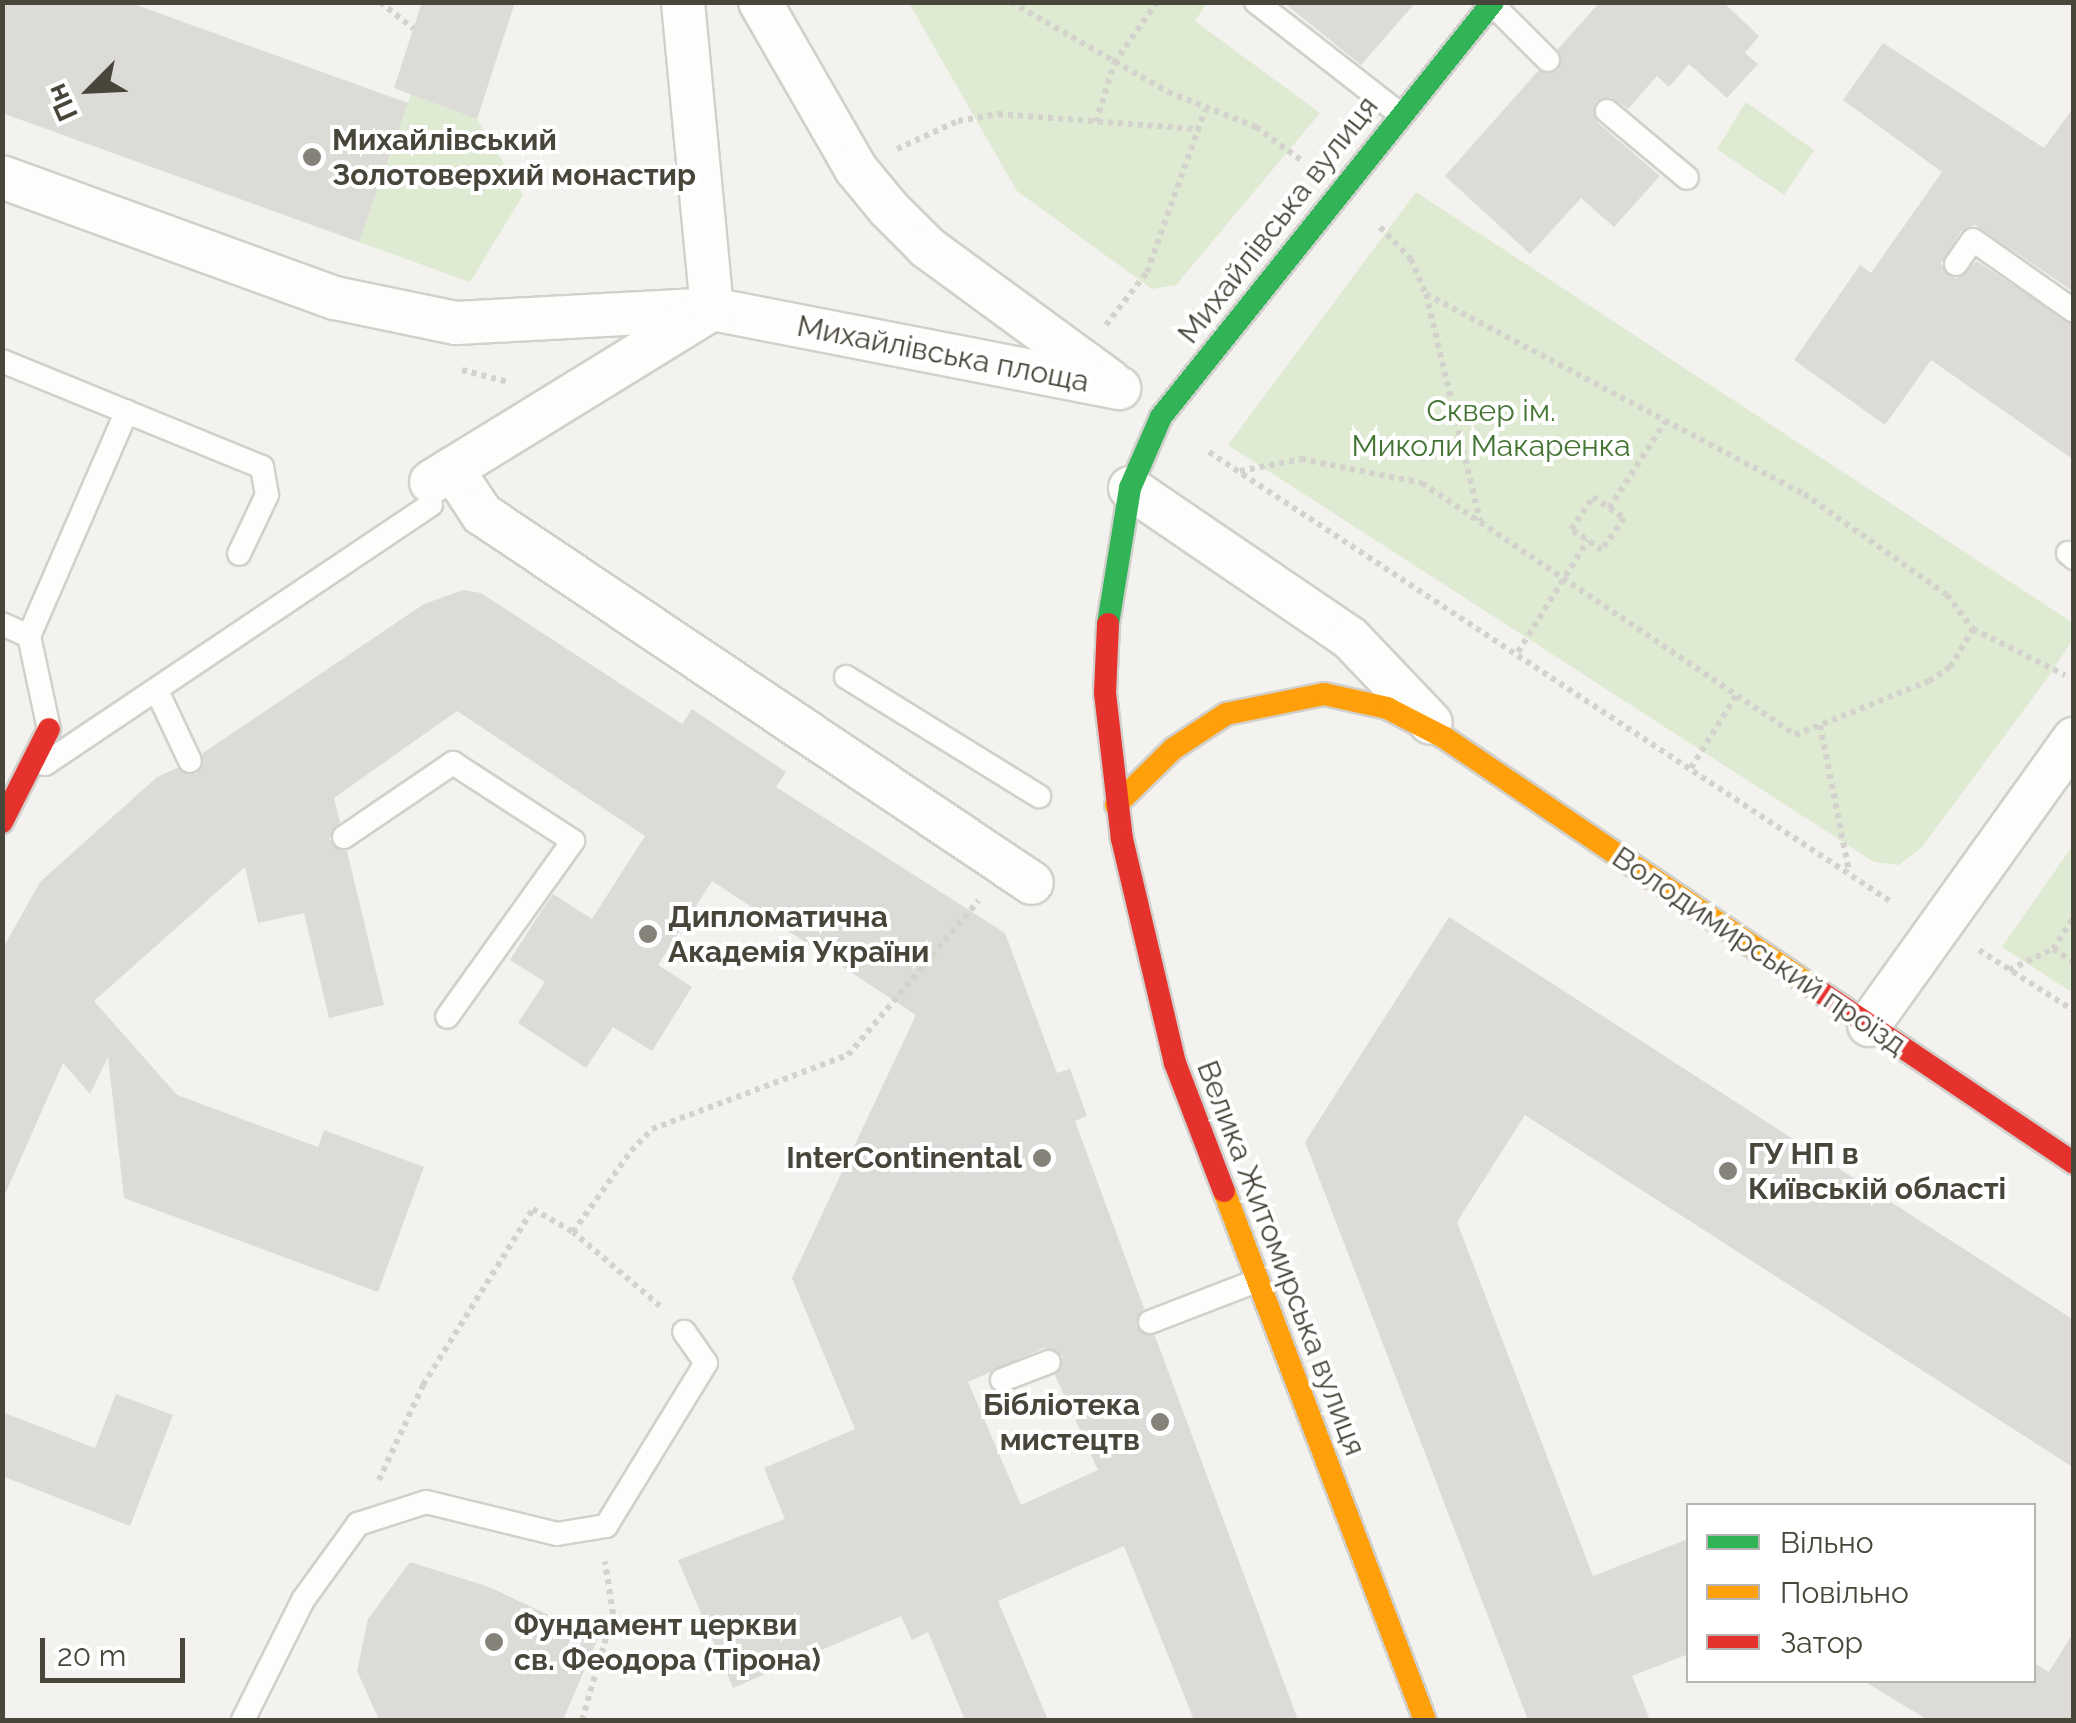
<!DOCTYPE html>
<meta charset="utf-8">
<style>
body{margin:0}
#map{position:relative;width:2076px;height:1723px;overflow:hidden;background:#f3f2ee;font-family:Raleway,sans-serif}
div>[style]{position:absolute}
.green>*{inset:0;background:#deead1}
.building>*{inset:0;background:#dcdbd7}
.path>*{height:6px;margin-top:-3px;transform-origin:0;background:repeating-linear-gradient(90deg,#d3d2cc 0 5px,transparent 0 10px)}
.roads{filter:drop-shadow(2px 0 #d1d0cc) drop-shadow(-2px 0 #d1d0cc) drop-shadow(0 2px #d1d0cc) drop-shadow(0 -2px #d1d0cc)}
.lane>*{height:22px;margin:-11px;padding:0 11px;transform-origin:11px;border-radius:11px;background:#fdfdfc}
.street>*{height:42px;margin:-21px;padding:0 21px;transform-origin:21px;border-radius:21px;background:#fdfdfc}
.fast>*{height:22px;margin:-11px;padding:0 11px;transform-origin:11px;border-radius:11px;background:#30b455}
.slow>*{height:22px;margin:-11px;padding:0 11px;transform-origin:11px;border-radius:11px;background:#ff9f0a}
.jam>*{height:22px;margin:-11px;padding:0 11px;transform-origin:11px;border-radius:11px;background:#e5322d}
.dots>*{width:28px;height:28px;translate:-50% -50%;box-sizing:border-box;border:5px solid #fff;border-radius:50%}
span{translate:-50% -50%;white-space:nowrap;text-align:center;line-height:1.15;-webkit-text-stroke:8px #fff;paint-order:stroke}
.poi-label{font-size:30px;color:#48453a;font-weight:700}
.left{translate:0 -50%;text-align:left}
.right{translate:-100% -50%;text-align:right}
.street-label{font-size:30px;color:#48453a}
.park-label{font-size:30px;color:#447533}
.frame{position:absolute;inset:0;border:5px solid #48453a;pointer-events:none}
.legend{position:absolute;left:1686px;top:1503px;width:350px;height:180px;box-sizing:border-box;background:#fff;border:2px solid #b6b5b0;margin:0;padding:12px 18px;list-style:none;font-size:30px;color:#48453a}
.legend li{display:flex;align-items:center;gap:20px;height:50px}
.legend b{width:50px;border:2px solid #b6b5b0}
.north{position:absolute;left:40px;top:40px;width:100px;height:100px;-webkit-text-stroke:8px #fff;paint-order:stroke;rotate:246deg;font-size:28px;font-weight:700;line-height:40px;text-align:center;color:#48453a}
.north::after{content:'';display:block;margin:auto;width:35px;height:45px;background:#48453a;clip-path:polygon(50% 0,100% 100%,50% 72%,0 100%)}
.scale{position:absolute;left:40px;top:1638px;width:145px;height:45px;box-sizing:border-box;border:5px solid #48453a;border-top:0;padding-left:12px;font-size:30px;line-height:35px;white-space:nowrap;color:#48453a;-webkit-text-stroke:8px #fff;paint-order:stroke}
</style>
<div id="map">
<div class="green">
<i style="clip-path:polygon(909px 3px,1207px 3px,1195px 21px,1320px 113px,1176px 285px,1152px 289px,1017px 191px)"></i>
<i style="clip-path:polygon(411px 94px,477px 119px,523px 195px,470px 282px,359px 242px)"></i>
<i style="clip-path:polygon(1746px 102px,1814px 150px,1784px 195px,1717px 149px)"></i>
<i style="clip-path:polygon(1416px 192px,2073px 623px,2073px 639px,2046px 680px,1921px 848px,1899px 865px,1874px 862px,1228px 445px)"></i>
<i style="clip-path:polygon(2073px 845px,2073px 993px,2002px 947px)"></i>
</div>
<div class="building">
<i style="clip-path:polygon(2px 2px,128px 2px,408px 103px,359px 242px,2px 113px)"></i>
<i style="clip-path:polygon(422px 2px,515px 2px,477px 119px,394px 88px)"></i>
<i style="clip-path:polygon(1283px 2px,1416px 2px,1361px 65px)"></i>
<i style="clip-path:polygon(1600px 2px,1723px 2px,1759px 36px,1745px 53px,1758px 64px,1727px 98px,1689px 64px,1669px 87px,1657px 76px,1628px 109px,1611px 97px,1596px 101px,1597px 122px,1660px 176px,1614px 227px,1581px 198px,1530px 254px,1445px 176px,1538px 71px,1559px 70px,1558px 49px)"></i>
<i style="clip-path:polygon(1883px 43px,2044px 148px,2074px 107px,2074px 292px,1975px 225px,1961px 231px,1941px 264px,1956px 279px,1977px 261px,2074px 326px,2074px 460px,1931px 360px,1885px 425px,1794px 360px,1860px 265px,1871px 273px,1942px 172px,1843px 100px)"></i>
<i style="clip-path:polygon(evenodd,463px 590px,481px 593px,682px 724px,692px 709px,786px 772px,776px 787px,1005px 933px,1057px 1073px,1070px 1069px,1087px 1116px,1075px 1121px,1144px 1308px,1136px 1326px,1155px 1336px,1298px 1720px,1194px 1720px,1124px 1546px,998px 1601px,1048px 1720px,965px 1720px,928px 1632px,912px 1640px,901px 1616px,733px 1688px,678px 1560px,785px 1519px,764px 1468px,855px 1429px,792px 1278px,916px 1015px,712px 881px,658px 965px,692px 987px,652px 1051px,613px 1027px,586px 1068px,518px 1023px,545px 982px,510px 960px,542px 910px,553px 894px,592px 919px,645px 836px,457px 711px,334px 798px,340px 822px,329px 839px,347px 851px,384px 1005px,329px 1018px,304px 913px,258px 923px,245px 867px,94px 1001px,177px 1095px,318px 1147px,324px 1130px,424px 1167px,378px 1292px,124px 1198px,108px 1057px,90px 1094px,63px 1063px,2px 1201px,2px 950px,40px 882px,157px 777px,177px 768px,197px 774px,203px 753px,424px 604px,463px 590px,1044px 1348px,1063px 1356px,1055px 1375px,1098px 1470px,1021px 1505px,968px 1382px,1044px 1348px)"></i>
<i style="clip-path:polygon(1449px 917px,2074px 1320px,2074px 1468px,1525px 1115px,1457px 1222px,1593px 1576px,1688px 1539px,1688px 1654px,1632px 1676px,1650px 1720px,1528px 1720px,1305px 1142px)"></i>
<i style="clip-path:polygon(116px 1394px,173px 1415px,130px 1526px,2px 1476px,2px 1412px,95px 1448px)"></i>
<i style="clip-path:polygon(410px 1562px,489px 1587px,598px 1638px,563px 1720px,379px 1720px,357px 1671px,368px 1619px)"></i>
<i style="clip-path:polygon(2074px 1631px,2074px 1720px,1928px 1720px,1862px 1680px,2034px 1680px,2034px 1663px,2049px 1672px)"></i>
</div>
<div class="path">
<i style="left:380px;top:2px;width:43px;rotate:38.5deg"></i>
<i style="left:1011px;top:2px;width:181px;rotate:29.8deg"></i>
<i style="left:1168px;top:92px;width:95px;rotate:21.7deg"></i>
<i style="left:1256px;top:127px;width:56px;rotate:36.3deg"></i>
<i style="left:1096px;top:122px;width:62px;rotate:-73deg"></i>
<i style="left:1114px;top:63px;width:75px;rotate:-54.8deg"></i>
<i style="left:897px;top:149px;width:67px;rotate:-24.7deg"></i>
<i style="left:958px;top:121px;width:41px;rotate:-9.9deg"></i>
<i style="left:998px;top:114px;width:202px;rotate:4.3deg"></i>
<i style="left:1380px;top:227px;width:45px;rotate:45.9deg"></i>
<i style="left:1411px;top:259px;width:38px;rotate:67deg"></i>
<i style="left:1426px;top:294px;width:233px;rotate:76.6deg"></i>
<i style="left:1426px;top:294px;width:428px;rotate:27.9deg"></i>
<i style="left:1804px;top:494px;width:175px;rotate:35.2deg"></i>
<i style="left:1947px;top:595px;width:43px;rotate:52.6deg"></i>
<i style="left:1973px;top:629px;width:103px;rotate:26.6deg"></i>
<i style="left:1106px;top:325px;width:67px;rotate:-52.3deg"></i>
<i style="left:1147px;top:272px;width:172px;rotate:-70.3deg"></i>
<i style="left:462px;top:370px;width:48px;rotate:14.6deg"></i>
<i style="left:1209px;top:452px;width:816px;rotate:33.4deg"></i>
<i style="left:1240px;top:471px;width:62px;rotate:-11.1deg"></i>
<i style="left:1301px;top:459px;width:123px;rotate:11.2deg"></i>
<i style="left:1422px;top:483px;width:450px;rotate:34deg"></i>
<i style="left:1795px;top:735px;width:144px;rotate:-21.9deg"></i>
<i style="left:1929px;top:681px;width:25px;rotate:-34deg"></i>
<i style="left:1950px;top:667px;width:44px;rotate:-58.8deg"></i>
<i style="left:1593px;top:497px;width:37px;rotate:34deg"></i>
<i style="left:1624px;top:518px;width:39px;rotate:125deg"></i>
<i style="left:1602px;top:550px;width:37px;rotate:-146deg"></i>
<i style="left:1571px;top:529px;width:39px;rotate:-55deg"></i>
<i style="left:1609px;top:508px;width:104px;rotate:-56.8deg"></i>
<i style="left:1518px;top:652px;width:132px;rotate:-58deg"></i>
<i style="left:1820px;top:725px;width:150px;rotate:78.8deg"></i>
<i style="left:1691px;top:768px;width:85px;rotate:-58deg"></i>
<i style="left:2053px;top:949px;width:38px;rotate:-57deg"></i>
<i style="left:1979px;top:950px;width:113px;rotate:32.7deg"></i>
<i style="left:2009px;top:970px;width:49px;rotate:-25.5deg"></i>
<i style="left:2053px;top:949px;width:25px;rotate:32deg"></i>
<i style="left:660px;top:1306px;width:114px;rotate:-139.6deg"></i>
<i style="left:573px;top:1232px;width:100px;rotate:-54.4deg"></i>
<i style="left:631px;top:1151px;width:30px;rotate:-46deg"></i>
<i style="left:652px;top:1129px;width:210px;rotate:-20.7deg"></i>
<i style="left:848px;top:1055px;width:202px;rotate:-49.8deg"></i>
<i style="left:379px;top:1480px;width:105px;rotate:-65.1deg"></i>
<i style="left:423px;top:1385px;width:208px;rotate:-58deg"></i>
<i style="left:533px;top:1209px;width:46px;rotate:29.9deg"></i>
<i style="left:582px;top:1720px;width:110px;rotate:-73.7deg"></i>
<i style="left:613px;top:1614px;width:53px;rotate:-98.7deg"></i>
</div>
<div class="roads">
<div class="lane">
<i style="left:1256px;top:2px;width:182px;rotate:37.9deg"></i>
<i style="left:1492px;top:4px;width:79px;rotate:45deg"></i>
<i style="left:1607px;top:111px;width:104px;rotate:39.9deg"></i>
<i style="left:1956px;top:264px;width:29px;rotate:-55deg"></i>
<i style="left:1973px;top:240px;width:123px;rotate:35.1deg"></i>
<i style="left:2px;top:361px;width:281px;rotate:22.2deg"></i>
<i style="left:262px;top:467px;width:28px;rotate:80deg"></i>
<i style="left:267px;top:495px;width:65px;rotate:115.4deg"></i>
<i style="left:2068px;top:553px;width:8px;rotate:40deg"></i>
<i style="left:2px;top:624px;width:30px;rotate:24deg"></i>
<i style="left:29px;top:636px;width:245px;rotate:-66.5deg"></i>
<i style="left:29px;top:636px;width:95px;rotate:77.9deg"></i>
<i style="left:846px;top:677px;width:227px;rotate:31.7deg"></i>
<i style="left:158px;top:693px;width:75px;rotate:64.8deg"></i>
<i style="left:45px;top:764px;width:465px;rotate:-33.9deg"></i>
<i style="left:344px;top:837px;width:132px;rotate:-34.2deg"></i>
<i style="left:453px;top:763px;width:143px;rotate:33deg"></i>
<i style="left:573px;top:841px;width:216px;rotate:125.6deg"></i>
<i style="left:1150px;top:1322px;width:114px;rotate:-21.1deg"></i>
<i style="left:1002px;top:1380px;width:50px;rotate:-21deg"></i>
<i style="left:243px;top:1720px;width:134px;rotate:-63.4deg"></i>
<i style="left:303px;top:1600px;width:94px;rotate:-54.1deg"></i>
<i style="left:358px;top:1524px;width:71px;rotate:-17.9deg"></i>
<i style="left:426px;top:1502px;width:135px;rotate:13.7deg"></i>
<i style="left:557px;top:1534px;width:50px;rotate:-9.3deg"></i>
<i style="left:606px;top:1526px;width:191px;rotate:-58.5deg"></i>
<i style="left:706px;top:1363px;width:38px;rotate:-125deg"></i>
</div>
<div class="street">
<i style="left:760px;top:2px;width:193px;rotate:60.1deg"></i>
<i style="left:856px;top:169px;width:52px;rotate:50.5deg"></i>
<i style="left:889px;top:209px;width:55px;rotate:45deg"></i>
<i style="left:928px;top:248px;width:225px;rotate:36.2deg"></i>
<i style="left:2px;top:177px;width:354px;rotate:20deg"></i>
<i style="left:335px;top:298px;width:124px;rotate:11.7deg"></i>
<i style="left:456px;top:323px;width:256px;rotate:-3.1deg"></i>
<i style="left:712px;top:309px;width:415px;rotate:11deg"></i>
<i style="left:452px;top:469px;width:54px;rotate:56.3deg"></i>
<i style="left:482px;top:514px;width:662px;rotate:33.86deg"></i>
<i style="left:431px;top:482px;width:330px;rotate:-31.6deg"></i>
<i style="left:712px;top:309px;width:308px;rotate:-95.4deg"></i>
<i style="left:1130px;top:488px;width:266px;rotate:34.3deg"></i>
<i style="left:1350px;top:638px;width:117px;rotate:46.4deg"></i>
<i style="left:1869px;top:1025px;width:352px;rotate:-54.4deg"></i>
</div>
<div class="fast">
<i style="left:1108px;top:624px;width:138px;rotate:-80.8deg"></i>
<i style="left:1130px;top:488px;width:77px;rotate:-66.4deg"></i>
<i style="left:1161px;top:417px;width:531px;rotate:-51.34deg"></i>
</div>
<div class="slow">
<i style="left:1116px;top:805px;width:80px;rotate:-44.5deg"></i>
<i style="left:1173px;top:749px;width:64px;rotate:-33.4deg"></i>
<i style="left:1226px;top:714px;width:100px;rotate:-11.5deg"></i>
<i style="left:1324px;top:694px;width:65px;rotate:12.5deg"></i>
<i style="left:1387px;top:708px;width:65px;rotate:27.3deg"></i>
<i style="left:1445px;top:738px;width:448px;rotate:34.1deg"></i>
<i style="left:1224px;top:1191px;width:566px;rotate:69.2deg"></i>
</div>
<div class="jam">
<i style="left:1108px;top:624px;width:69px;rotate:92.5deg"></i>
<i style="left:1105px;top:693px;width:147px;rotate:83.4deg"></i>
<i style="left:1122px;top:839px;width:230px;rotate:76.7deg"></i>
<i style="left:1175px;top:1063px;width:137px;rotate:69.1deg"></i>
<i style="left:2px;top:822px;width:104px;rotate:-63.2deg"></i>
<i style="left:1816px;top:989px;width:311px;rotate:34deg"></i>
</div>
</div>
<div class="dots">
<i style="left:312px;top:157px;background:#848279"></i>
<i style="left:648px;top:934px;background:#848279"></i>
<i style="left:1042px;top:1158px;background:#848279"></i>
<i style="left:1728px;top:1171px;background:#848279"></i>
<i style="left:1160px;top:1422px;background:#848279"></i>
<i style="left:494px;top:1642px;background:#848279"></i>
</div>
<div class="poi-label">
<span class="left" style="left:332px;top:157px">Михайлівський<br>Золотоверхий монастир</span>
<span class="left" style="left:668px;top:934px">Дипломатична<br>Академія України</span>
<span class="left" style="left:1748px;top:1171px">ГУ НП в<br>Київській області</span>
<span class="right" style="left:1022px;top:1158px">InterContinental</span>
<span class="right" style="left:1140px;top:1422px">Бібліотека<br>мистецтв</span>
<span class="left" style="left:514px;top:1642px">Фундамент церкви<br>св. Феодора (Тірона)</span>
</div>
<div class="street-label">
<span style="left:1278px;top:220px;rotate:-52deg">Михайлівська вулиця</span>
<span style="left:943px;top:354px;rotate:11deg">Михайлівська площа</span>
<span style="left:1759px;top:951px;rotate:34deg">Володимирський проїзд</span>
<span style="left:1281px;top:1258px;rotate:69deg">Велика Житомирська вулиця</span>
</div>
<div class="park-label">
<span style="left:1491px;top:428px">Сквер ім.<br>Миколи Макаренка</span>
</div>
<div class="frame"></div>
<ul class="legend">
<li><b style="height:12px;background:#30b455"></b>Вільно</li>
<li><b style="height:12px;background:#ff9f0a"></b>Повільно</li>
<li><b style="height:12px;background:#e5322d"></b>Затор</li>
</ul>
<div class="north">Пн</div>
<div class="scale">20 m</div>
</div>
